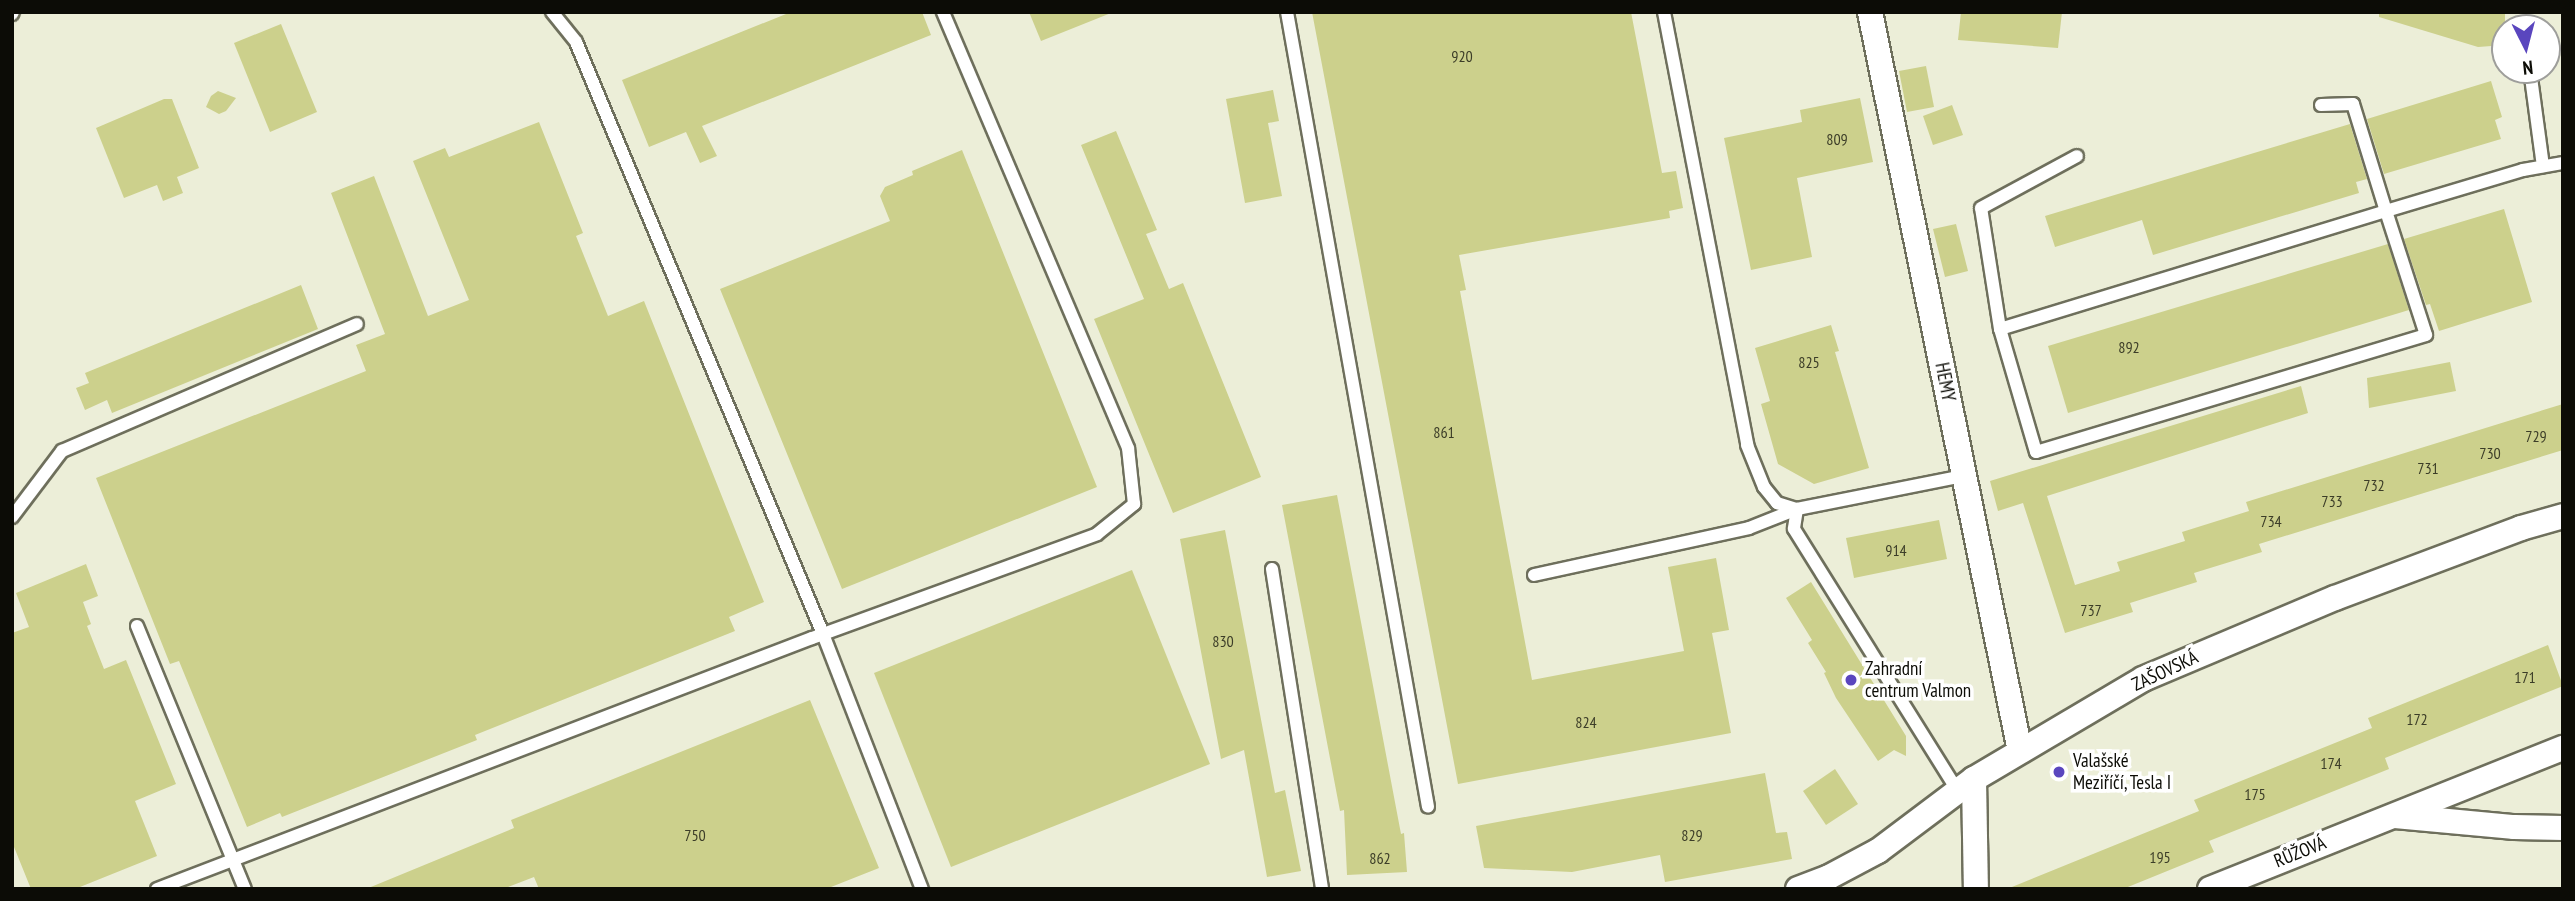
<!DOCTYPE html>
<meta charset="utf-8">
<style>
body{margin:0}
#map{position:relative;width:2575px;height:901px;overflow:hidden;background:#eceed8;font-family:"PT Sans Narrow",sans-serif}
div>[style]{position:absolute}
.building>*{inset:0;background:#ccd08c}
.roads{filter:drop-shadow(2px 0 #6e6f5c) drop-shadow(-2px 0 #6e6f5c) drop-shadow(0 2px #6e6f5c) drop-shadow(0 -2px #6e6f5c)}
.service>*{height:12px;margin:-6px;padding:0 6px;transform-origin:6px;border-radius:6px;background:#fff}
.minor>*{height:24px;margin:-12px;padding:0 12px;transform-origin:12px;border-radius:12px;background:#fff}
.dots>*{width:19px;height:19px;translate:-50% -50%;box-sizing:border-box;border:4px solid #fff;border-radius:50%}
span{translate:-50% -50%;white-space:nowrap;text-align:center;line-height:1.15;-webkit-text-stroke:7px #fff;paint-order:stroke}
.number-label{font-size:16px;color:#3c3d28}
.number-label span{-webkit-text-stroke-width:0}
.street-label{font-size:19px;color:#0c0c06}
.poi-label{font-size:19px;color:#0c0c06}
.left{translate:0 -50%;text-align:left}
.frame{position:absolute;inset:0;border:14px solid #0c0c06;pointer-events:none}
.north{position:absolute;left:2491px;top:14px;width:70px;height:70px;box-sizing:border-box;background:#fff;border:2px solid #9e9e9b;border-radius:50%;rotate:174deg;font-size:19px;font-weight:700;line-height:28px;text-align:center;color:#0c0c06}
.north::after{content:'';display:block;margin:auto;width:24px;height:32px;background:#5a46be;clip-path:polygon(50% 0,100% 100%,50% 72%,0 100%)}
</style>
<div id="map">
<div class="building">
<i style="clip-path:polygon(791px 12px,922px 12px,931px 35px,702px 126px,717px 156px,700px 163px,686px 132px,649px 147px,622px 80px)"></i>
<i style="clip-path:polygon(1029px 12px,1111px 12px,1111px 13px,1041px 41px)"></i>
<i style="clip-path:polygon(1312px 12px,1631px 12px,1662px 173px,1676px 171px,1683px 208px,1669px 211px,1670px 218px,1459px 255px,1466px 290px,1460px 291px,1532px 680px,1684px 651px,1668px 567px,1716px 558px,1729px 630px,1712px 633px,1731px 733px,1458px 784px)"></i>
<i style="clip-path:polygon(1961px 12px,2062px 12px,2058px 48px,1958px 40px)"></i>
<i style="clip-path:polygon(2379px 12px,2505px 12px,2505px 45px,2478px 47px,2379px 17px)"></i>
<i style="clip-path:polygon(281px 24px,317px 112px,270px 132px,234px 43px)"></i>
<i style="clip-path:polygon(1926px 66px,1934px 107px,1907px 112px,1899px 71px)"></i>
<i style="clip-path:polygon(2491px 81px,2502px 117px,2495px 120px,2501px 139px,2384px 174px,2367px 119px)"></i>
<i style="clip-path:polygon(1273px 90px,1279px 121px,1268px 123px,1282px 196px,1245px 203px,1226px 99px)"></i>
<i style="clip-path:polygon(218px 91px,236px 98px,226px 111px,219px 114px,206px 107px,211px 96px)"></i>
<i style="clip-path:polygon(1860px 98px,1873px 162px,1797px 178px,1812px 257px,1751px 270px,1724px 138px,1802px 122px,1800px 110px)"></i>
<i style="clip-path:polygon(164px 99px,172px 99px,199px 168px,177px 177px,183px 193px,163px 201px,157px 185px,124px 198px,96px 128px)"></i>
<i style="clip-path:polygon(1952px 105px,1963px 135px,1933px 145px,1923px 116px)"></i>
<i style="clip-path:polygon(539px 122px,583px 233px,576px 236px,608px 316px,644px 301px,764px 602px,729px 617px,735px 631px,475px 735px,477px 740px,282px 817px,280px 813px,247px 827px,179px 661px,170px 664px,96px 478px,366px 371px,356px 345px,385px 334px,331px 193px,374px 176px,428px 316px,469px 300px,413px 161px,445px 148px,449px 157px)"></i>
<i style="clip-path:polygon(2350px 124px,2367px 179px,2356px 182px,2359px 193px,2153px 255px,2142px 220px,2055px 247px,2045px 216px)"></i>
<i style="clip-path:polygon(1116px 131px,1157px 230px,1146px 234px,1169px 289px,1183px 283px,1261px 477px,1173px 513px,1094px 319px,1144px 299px,1081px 145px)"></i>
<i style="clip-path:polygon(962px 150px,1097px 487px,842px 589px,720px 289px,890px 221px,880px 196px,885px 187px,913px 175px,912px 171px)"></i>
<i style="clip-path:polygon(2504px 209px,2532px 302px,2439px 331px,2430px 304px,2426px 305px,2404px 239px)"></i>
<i style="clip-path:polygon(1956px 224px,1968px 271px,1945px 277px,1933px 229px)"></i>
<i style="clip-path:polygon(2388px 244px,2409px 310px,2068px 413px,2048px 346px)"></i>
<i style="clip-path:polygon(301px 285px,318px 329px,112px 413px,107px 400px,85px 410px,76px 388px,89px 383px,85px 373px)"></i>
<i style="clip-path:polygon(1831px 325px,1839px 351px,1835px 352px,1869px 468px,1814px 484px,1778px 464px,1761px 404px,1770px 401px,1755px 348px)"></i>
<i style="clip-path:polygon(2450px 362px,2456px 391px,2369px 408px,2367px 378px)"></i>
<i style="clip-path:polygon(2301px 386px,2308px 413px,2047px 496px,2075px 585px,2120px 571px,2117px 562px,2185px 541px,2182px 532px,2249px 511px,2246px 502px,2563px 404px,2563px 450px,2259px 544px,2262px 552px,2194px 573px,2197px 582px,2130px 603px,2133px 612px,2065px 633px,2023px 503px,1998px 511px,1990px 481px)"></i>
<i style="clip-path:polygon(1337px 495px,1401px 834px,1404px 833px,1407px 872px,1347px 875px,1344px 810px,1340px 811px,1282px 505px)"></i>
<i style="clip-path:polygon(1939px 520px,1947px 559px,1854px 578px,1846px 538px)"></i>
<i style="clip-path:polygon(1225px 530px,1275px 793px,1285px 790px,1301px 871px,1267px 877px,1244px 750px,1221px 759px,1180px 539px)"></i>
<i style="clip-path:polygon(86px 564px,98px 596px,83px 602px,91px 624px,87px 626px,104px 669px,126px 660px,176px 784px,135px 801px,157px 856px,75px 889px,31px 889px,12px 842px,12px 633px,29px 627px,16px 593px)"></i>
<i style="clip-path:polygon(1132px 570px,1210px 764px,951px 867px,874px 673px)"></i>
<i style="clip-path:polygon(1811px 582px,1906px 736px,1906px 756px,1894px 750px,1878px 761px,1836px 698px,1824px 673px,1826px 672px,1808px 643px,1812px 640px,1786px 598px)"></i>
<i style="clip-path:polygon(2548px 645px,2563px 686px,2385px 758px,2389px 769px,2209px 841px,2214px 852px,2123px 889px,2007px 889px,2199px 811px,2194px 800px,2372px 728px,2368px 718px)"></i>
<i style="clip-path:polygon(810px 700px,879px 868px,826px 889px,539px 889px,534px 877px,503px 889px,366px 889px,514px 828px,511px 820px)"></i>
<i style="clip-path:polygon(1835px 769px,1858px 804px,1826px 825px,1803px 791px)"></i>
<i style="clip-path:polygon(1765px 773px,1776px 833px,1787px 832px,1792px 859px,1665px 882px,1660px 855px,1572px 872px,1484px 868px,1476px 826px)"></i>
</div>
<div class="roads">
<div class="service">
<i style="left:552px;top:12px;width:38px;rotate:51deg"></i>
<i style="left:576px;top:42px;width:641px;rotate:67.35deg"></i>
<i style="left:823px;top:634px;width:274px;rotate:68.8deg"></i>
<i style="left:1287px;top:12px;width:807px;rotate:79.94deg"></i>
<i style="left:1664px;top:12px;width:441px;rotate:79.1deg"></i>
<i style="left:1747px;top:445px;width:45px;rotate:68deg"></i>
<i style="left:1764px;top:487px;width:21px;rotate:51deg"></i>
<i style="left:1777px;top:503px;width:21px;rotate:17deg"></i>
<i style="left:1797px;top:509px;width:170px;rotate:-11.2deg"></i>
<i style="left:12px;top:14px;width:2px;rotate:-63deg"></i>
<i style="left:2530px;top:70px;width:97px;rotate:82.3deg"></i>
<i style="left:2321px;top:105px;width:32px;rotate:-2deg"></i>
<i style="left:2353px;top:104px;width:112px;rotate:72.9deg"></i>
<i style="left:2386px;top:211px;width:130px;rotate:72.1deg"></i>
<i style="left:2426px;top:335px;width:407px;rotate:163.3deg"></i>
<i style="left:2036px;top:452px;width:128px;rotate:-106.3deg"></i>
<i style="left:2000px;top:329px;width:404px;rotate:-17deg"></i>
<i style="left:2386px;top:211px;width:143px;rotate:-16.7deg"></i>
<i style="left:2523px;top:170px;width:41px;rotate:-9.9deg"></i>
<i style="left:2000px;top:329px;width:122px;rotate:-98.9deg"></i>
<i style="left:1981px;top:208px;width:109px;rotate:-28.4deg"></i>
<i style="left:12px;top:517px;width:83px;rotate:-52.9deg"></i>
<i style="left:62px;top:451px;width:321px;rotate:-23.3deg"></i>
<i style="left:1272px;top:569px;width:324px;rotate:81.1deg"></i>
<i style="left:1534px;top:575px;width:220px;rotate:-12.3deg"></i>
<i style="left:1749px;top:528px;width:52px;rotate:-21.6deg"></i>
<i style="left:1797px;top:509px;width:20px;rotate:99deg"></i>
<i style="left:1794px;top:529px;width:309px;rotate:58deg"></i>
<i style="left:137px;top:626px;width:284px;rotate:67.7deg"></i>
<i style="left:157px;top:889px;width:701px;rotate:-20.97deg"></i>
<i style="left:812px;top:638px;width:303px;rotate:-20deg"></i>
<i style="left:1097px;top:534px;width:48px;rotate:-39deg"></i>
<i style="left:1134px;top:504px;width:56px;rotate:-96.1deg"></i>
<i style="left:1128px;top:448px;width:474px;rotate:-113deg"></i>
</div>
<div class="minor">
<i style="left:1870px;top:12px;width:754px;rotate:78.53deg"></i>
<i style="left:1974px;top:779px;width:110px;rotate:89deg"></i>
<i style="left:2395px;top:816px;width:120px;rotate:5.3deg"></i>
<i style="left:2514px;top:827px;width:49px;rotate:1.2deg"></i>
<i style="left:1798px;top:889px;width:33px;rotate:-21deg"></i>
<i style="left:1829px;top:877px;width:55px;rotate:-28deg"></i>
<i style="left:1878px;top:851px;width:120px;rotate:-36.9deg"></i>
<i style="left:1974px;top:779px;width:196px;rotate:-30.6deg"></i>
<i style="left:2143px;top:679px;width:208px;rotate:-22.9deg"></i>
<i style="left:2335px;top:598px;width:199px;rotate:-20.6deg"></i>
<i style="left:2521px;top:528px;width:44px;rotate:-15.9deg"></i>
<i style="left:2210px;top:889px;width:380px;rotate:-21.8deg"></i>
</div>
</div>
<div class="dots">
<i style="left:1851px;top:680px;background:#5a46be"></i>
<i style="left:2059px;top:772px;background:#5a46be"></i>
</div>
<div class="number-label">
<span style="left:1462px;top:56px">920</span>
<span style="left:1837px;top:139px">809</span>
<span style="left:2129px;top:347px">892</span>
<span style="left:1809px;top:362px">825</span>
<span style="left:1444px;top:432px">861</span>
<span style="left:2536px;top:436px">729</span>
<span style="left:2490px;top:453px">730</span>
<span style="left:2428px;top:468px">731</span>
<span style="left:2374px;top:485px">732</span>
<span style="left:2332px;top:501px">733</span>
<span style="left:2271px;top:521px">734</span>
<span style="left:1896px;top:550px">914</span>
<span style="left:2091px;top:610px">737</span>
<span style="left:1223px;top:641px">830</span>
<span style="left:2525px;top:677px">171</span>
<span style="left:2417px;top:719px">172</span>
<span style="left:1586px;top:722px">824</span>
<span style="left:2331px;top:763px">174</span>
<span style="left:2255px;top:794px">175</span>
<span style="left:695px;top:835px">750</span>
<span style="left:1692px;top:835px">829</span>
<span style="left:2160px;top:857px">195</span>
<span style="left:1380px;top:858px">862</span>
</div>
<div class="street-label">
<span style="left:1945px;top:382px;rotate:79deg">HEMY</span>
<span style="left:2165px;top:671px;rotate:-25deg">ZAŠOVSKÁ</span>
<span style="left:2300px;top:852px;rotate:-22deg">RŮŽOVÁ</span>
</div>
<div class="poi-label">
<span class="left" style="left:1865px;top:680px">Zahradní<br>centrum Valmon</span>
<span class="left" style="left:2073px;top:772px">Valašské<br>Meziříčí, Tesla I</span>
</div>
<div class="frame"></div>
<div class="north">N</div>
</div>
